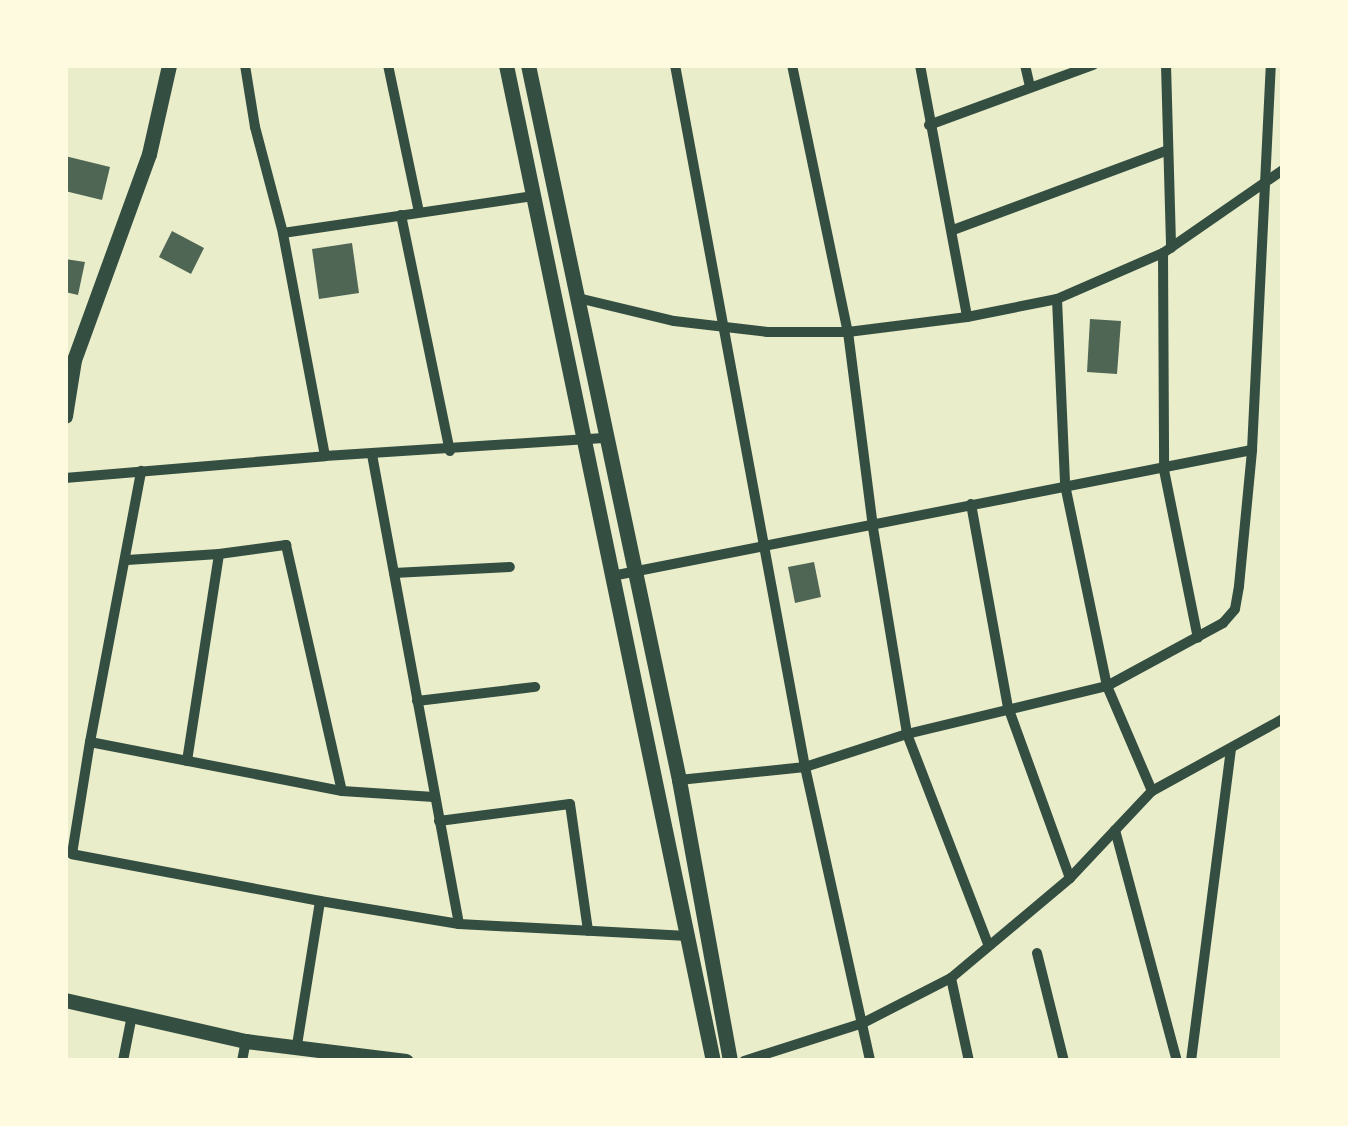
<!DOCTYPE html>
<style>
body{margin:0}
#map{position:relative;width:1348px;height:1126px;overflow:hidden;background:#e9edc9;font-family:"Public Sans",sans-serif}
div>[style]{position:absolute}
.building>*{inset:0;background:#4f6655}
.minor>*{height:10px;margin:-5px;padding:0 5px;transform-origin:5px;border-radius:5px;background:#344e41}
.tertiary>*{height:15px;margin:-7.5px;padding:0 7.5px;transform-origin:7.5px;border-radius:7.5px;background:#344e41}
span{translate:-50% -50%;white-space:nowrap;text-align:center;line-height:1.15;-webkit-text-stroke:10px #fefae0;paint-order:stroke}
.frame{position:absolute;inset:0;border:68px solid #fefae0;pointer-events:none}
</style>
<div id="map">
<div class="building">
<i style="clip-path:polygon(65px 156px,110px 167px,102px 200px,65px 191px)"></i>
<i style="clip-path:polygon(172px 231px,204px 248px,191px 274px,159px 257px)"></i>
<i style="clip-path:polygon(352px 243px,359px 293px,319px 299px,312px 249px)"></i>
<i style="clip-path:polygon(65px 259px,85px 262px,78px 295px,65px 292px)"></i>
<i style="clip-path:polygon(1090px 319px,1121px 321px,1117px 374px,1087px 372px)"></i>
<i style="clip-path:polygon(814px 562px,821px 597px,795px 603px,788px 567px)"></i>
</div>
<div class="minor">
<i style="left:388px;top:65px;width:150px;rotate:78.1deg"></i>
<i style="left:675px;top:65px;width:714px;rotate:79.51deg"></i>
<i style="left:805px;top:767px;width:301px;rotate:77.5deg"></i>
<i style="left:792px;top:65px;width:273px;rotate:78.2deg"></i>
<i style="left:848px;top:332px;width:198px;rotate:82.7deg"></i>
<i style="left:873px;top:528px;width:209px;rotate:80.6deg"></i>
<i style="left:907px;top:734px;width:227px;rotate:68.9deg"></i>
<i style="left:920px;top:65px;width:256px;rotate:79.4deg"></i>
<i style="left:1025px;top:65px;width:23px;rotate:77deg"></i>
<i style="left:1166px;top:65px;width:183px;rotate:88.4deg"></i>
<i style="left:929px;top:125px;width:175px;rotate:-20.1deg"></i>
<i style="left:401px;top:215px;width:241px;rotate:78.3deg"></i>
<i style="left:953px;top:230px;width:226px;rotate:-20.4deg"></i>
<i style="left:283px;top:233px;width:253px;rotate:-8.4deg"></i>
<i style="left:1163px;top:253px;width:217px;rotate:89.7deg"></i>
<i style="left:1164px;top:470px;width:171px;rotate:78.6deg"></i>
<i style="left:578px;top:298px;width:99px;rotate:13.5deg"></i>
<i style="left:674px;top:321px;width:94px;rotate:6.7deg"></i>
<i style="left:767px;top:332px;width:81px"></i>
<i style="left:848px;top:332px;width:120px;rotate:-7.2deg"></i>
<i style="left:967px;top:317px;width:92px;rotate:-11.3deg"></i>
<i style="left:1057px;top:299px;width:116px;rotate:-23.5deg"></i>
<i style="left:1163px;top:253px;width:146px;rotate:-34.7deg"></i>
<i style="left:1057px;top:299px;width:186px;rotate:87.5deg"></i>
<i style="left:1065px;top:485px;width:205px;rotate:78.2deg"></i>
<i style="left:1107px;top:686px;width:114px;rotate:66.8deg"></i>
<i style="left:325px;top:456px;width:283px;rotate:-3.7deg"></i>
<i style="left:65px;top:478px;width:261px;rotate:-4.8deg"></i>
<i style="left:325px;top:456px;width:227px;rotate:-100.7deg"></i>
<i style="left:283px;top:233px;width:110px;rotate:-104.8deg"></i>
<i style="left:255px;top:127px;width:63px;rotate:-99.2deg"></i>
<i style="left:971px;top:504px;width:206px;rotate:79.7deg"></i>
<i style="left:1008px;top:707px;width:182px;rotate:70.1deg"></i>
<i style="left:127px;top:560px;width:92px;rotate:-3.7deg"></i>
<i style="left:394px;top:573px;width:116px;rotate:-3deg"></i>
<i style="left:612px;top:576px;width:652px;rotate:-11.14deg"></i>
<i style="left:417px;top:701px;width:119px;rotate:-6.8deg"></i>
<i style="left:90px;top:742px;width:276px;rotate:-79.3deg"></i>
<i style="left:187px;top:761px;width:209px;rotate:-81.2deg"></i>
<i style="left:219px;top:554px;width:68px;rotate:-7.7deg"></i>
<i style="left:286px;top:545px;width:252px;rotate:77.2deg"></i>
<i style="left:679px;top:780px;width:127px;rotate:-5.9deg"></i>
<i style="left:805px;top:767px;width:107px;rotate:-17.9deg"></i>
<i style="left:907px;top:734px;width:206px;rotate:-13.5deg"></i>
<i style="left:1107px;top:686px;width:132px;rotate:-28.5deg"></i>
<i style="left:1223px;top:623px;width:18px;rotate:-49deg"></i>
<i style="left:1235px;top:609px;width:23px;rotate:-80deg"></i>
<i style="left:1239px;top:586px;width:137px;rotate:-84.5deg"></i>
<i style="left:1252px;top:450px;width:385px;rotate:-87.2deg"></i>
<i style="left:439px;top:821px;width:132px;rotate:-7.4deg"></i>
<i style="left:570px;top:804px;width:128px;rotate:81.9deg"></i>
<i style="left:1115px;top:830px;width:239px;rotate:75deg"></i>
<i style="left:320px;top:901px;width:141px;rotate:9.4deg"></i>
<i style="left:459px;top:924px;width:477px;rotate:-100.5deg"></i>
<i style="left:459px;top:924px;width:229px;rotate:3deg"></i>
<i style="left:1037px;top:953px;width:111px;rotate:76deg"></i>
<i style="left:951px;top:978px;width:85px;rotate:77.8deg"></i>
<i style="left:297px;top:1045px;width:146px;rotate:-80.9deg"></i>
<i style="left:320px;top:901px;width:252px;rotate:-169.3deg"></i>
<i style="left:72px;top:854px;width:113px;rotate:-80.9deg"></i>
<i style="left:90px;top:742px;width:257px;rotate:11deg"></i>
<i style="left:342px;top:791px;width:92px;rotate:3.7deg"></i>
<i style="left:123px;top:1061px;width:47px;rotate:-78.9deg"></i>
<i style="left:242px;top:1061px;width:20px;rotate:-79deg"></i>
<i style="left:744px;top:1061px;width:125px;rotate:-17.7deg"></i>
<i style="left:863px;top:1023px;width:99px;rotate:-27.1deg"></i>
<i style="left:951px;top:978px;width:155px;rotate:-40deg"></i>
<i style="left:1070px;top:878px;width:120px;rotate:-46.7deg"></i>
<i style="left:1152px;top:791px;width:149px;rotate:-28.8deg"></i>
<i style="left:1191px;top:1061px;width:314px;rotate:-82.7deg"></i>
</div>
<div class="tertiary">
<i style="left:506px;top:65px;width:1017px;rotate:78.26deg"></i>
<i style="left:528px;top:65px;width:731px;rotate:78.07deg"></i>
<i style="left:679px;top:780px;width:286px;rotate:79.7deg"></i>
<i style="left:65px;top:416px;width:57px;rotate:-80.9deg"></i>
<i style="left:74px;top:360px;width:219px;rotate:-70deg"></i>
<i style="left:149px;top:154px;width:91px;rotate:-77.3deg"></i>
<i style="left:65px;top:1000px;width:186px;rotate:12.8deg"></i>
<i style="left:246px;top:1041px;width:161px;rotate:7.1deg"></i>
</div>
<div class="frame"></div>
</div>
